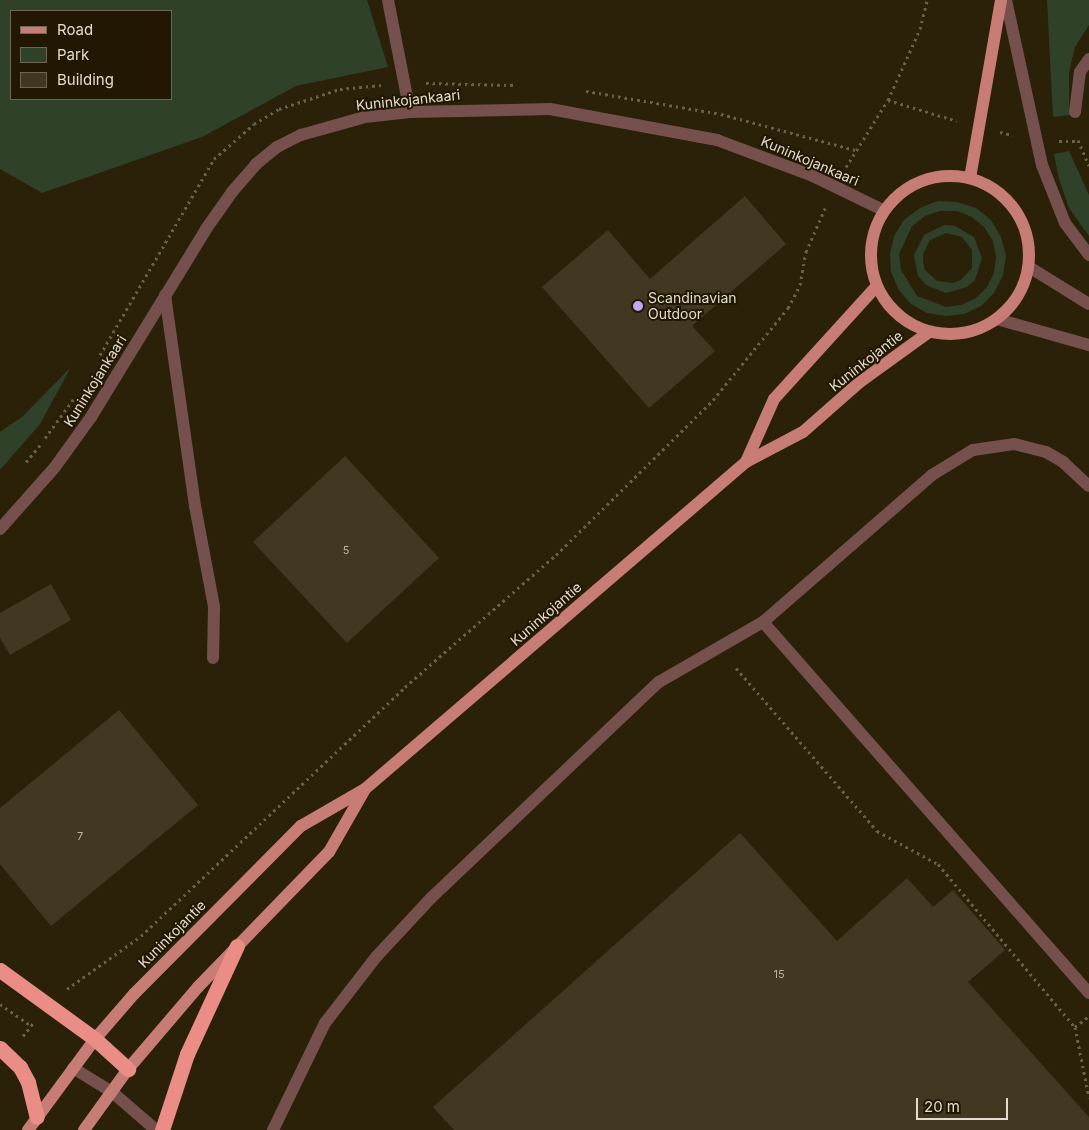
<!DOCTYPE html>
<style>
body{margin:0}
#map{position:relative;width:1089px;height:1130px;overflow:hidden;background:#2b2109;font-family:Inter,sans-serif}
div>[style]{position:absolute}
.green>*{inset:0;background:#304129}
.building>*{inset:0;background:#423720}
.path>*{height:3px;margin-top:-1.5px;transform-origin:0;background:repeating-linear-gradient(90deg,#69604b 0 2.5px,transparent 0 6.5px)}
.minor>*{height:12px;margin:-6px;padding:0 6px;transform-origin:6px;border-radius:6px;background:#75504d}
.major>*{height:12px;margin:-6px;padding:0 6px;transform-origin:6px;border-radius:6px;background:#c87c76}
.major>.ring{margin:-6px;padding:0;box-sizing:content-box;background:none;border:12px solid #c87c76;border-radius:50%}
.highway>*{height:15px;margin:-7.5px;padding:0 7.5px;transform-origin:7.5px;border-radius:7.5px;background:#e98d86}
.dots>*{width:14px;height:14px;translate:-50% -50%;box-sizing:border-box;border:2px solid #211702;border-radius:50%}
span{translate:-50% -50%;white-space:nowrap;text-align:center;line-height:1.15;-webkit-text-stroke:4px #211702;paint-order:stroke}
.number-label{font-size:11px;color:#bbb3a3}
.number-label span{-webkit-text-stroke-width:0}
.street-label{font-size:14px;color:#e3dccf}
.poi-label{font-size:14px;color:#e3dccf}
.left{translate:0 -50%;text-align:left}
.legend{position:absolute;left:10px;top:10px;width:162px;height:90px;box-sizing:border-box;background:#211702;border:1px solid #6f6654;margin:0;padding:6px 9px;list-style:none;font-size:15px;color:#e3dccf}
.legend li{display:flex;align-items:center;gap:10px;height:25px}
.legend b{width:25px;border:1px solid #6f6654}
.scale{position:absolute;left:916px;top:1098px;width:92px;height:22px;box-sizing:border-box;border:2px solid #e3dccf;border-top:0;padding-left:6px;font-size:15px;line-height:18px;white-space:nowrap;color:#e3dccf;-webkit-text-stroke:4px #211702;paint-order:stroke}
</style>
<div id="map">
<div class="green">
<i style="clip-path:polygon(evenodd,0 0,367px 0,388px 67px,296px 86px,202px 137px,42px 193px,0 169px,0 0,11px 11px,171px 11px,171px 99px,11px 99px,11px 11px)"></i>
<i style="clip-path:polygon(1047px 0,1089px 0,1089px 25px,1075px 47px,1069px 73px,1069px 115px,1053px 117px)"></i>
<i style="clip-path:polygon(1069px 151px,1089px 195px,1089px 236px,1069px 208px,1059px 179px,1054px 154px)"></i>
<i style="clip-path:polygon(evenodd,938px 201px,957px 202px,976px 208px,991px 220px,1001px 237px,1006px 256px,1003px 275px,994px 293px,981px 306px,964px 314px,946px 316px,927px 313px,911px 304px,899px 290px,891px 272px,890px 254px,894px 236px,904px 220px,920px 208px,938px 201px,940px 211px,957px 211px,972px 217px,984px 227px,993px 241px,996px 257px,994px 273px,987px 287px,976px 298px,961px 305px,946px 307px,917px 296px,901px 270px,899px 254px,912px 226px,925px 216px,940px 211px)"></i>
<i style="clip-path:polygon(evenodd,944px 225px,955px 226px,974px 237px,982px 258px,975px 280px,967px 287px,946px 293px,926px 285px,918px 276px,914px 255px,924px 235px,944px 225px,946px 233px,962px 237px,972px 250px,972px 268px,961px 280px,953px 283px,937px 281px,925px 270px,923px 262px,923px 254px,930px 240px,946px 233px)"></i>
<i style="clip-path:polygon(71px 367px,40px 424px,0 470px,0 432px,23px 416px)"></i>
</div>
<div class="building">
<i style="clip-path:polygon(745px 196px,786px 244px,692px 326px,715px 351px,649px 408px,542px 287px,608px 230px,650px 279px)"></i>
<i style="clip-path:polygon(345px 456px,439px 558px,347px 643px,253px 542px)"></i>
<i style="clip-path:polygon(51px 584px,71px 620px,10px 655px,0 638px,0 613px)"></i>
<i style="clip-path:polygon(119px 710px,198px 805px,51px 926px,0 864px,0 808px)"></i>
<i style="clip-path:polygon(740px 833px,837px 941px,907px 878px,933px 907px,953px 890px,1005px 950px,968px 982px,1089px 1117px,1089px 1130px,454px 1130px,433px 1107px)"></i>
</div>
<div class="path">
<i style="left:426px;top:83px;width:89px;rotate:1.3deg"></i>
<i style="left:586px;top:91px;width:137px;rotate:9.7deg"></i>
<i style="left:721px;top:114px;width:139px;rotate:15deg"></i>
<i style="left:888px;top:100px;width:72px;rotate:16.9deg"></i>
<i style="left:1000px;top:132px;width:13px;rotate:13deg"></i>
<i style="left:1078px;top:140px;width:28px;rotate:67deg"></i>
<i style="left:1059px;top:141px;width:19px"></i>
<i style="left:846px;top:167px;width:79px;rotate:-57.9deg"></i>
<i style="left:888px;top:100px;width:78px;rotate:-65.7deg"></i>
<i style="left:920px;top:29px;width:30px;rotate:-76deg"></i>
<i style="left:100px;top:355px;width:227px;rotate:-59.8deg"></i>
<i style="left:214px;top:159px;width:53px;rotate:-41.2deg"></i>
<i style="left:254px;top:124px;width:29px;rotate:-31deg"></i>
<i style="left:279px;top:109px;width:64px;rotate:-18.2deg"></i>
<i style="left:340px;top:89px;width:42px;rotate:-5.4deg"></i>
<i style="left:45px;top:438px;width:51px;rotate:-53.8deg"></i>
<i style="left:26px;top:462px;width:23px;rotate:-50deg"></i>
<i style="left:736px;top:668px;width:216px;rotate:49.1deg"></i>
<i style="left:877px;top:831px;width:69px;rotate:28.4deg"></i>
<i style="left:938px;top:864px;width:213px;rotate:50deg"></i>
<i style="left:1075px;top:1027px;width:72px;rotate:78.8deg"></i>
<i style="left:67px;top:989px;width:91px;rotate:-35.6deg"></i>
<i style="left:141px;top:936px;width:363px;rotate:-43.3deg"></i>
<i style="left:405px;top:687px;width:201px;rotate:-41.2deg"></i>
<i style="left:556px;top:555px;width:221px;rotate:-44.6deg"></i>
<i style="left:713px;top:400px;width:119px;rotate:-50.8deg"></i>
<i style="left:788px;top:308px;width:26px;rotate:-62deg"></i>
<i style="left:800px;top:285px;width:34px;rotate:-80deg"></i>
<i style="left:806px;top:252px;width:50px;rotate:-66.5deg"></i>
<i style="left:0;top:1004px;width:38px;rotate:35deg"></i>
<i style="left:1075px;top:1027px;width:18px;rotate:-38deg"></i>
<i style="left:23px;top:1036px;width:18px;rotate:-52deg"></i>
</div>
<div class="minor">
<i style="left:388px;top:0;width:114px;rotate:78.9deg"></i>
<i style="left:1006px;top:0;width:169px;rotate:77.7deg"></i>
<i style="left:1042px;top:165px;width:62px;rotate:68.4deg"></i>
<i style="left:1065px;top:223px;width:40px;rotate:53deg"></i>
<i style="left:1075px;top:112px;width:40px;rotate:-82.9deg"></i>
<i style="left:1080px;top:72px;width:16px;rotate:-55deg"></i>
<i style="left:1029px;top:267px;width:70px;rotate:31.7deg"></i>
<i style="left:165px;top:295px;width:213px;rotate:81.9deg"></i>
<i style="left:195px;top:506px;width:103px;rotate:79.3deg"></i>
<i style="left:214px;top:607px;width:51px;rotate:91.1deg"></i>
<i style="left:997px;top:319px;width:96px;rotate:15.8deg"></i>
<i style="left:0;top:529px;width:83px;rotate:-48.4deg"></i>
<i style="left:55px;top:467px;width:62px;rotate:-54.2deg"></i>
<i style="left:91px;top:417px;width:220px;rotate:-58.5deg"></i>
<i style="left:206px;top:229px;width:45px;rotate:-54.9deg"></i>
<i style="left:232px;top:192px;width:37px;rotate:-49deg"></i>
<i style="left:256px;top:164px;width:27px;rotate:-39deg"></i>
<i style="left:277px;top:147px;width:27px;rotate:-27deg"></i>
<i style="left:301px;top:135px;width:66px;rotate:-15.7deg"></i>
<i style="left:365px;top:117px;width:45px;rotate:-6.3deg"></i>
<i style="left:410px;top:112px;width:140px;rotate:-1.2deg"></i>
<i style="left:550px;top:109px;width:170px;rotate:10.5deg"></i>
<i style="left:717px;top:140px;width:103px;rotate:20.6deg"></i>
<i style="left:813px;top:176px;width:78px;rotate:25.9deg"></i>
<i style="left:763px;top:622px;width:494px;rotate:48.7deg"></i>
<i style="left:73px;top:1068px;width:46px;rotate:31.6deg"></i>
<i style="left:112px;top:1092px;width:58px;rotate:40.8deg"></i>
<i style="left:273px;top:1130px;width:119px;rotate:-64.1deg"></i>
<i style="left:325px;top:1023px;width:83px;rotate:-52.3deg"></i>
<i style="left:376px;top:957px;width:81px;rotate:-47deg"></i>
<i style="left:431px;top:898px;width:314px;rotate:-43.5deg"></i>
<i style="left:659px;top:682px;width:120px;rotate:-30deg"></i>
<i style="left:763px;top:622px;width:224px;rotate:-41deg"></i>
<i style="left:932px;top:475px;width:48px;rotate:-31.4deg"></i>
<i style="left:973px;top:450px;width:41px;rotate:-8.3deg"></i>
<i style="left:1014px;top:444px;width:33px;rotate:14deg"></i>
<i style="left:1046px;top:452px;width:20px;rotate:30deg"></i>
<i style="left:1063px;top:462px;width:35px;rotate:43deg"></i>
</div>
<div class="major">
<i class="ring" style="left:871px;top:176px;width:146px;height:146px"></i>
<i style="left:970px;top:178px;width:181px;rotate:-80.1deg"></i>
<i style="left:746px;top:462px;width:69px;rotate:-66deg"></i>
<i style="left:774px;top:399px;width:151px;rotate:-47.7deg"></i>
<i style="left:28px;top:1130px;width:113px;rotate:-53.6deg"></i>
<i style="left:95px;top:1039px;width:60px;rotate:-49.1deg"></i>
<i style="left:134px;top:994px;width:237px;rotate:-45.2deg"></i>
<i style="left:301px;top:826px;width:74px;rotate:-30deg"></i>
<i style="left:365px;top:789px;width:502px;rotate:-40.64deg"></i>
<i style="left:746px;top:462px;width:64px;rotate:-27.8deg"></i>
<i style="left:803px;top:432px;width:76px;rotate:-41.3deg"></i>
<i style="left:860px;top:382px;width:85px;rotate:-35.9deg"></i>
<i style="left:84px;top:1130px;width:75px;rotate:-54.2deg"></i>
<i style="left:128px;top:1069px;width:108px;rotate:-49.5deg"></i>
<i style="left:198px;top:987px;width:188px;rotate:-45.9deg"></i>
<i style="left:329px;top:852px;width:70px;rotate:-60.2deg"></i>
</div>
<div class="highway">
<i style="left:0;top:970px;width:117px;rotate:36deg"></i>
<i style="left:95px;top:1039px;width:45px;rotate:42.3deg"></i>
<i style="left:0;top:1048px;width:28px;rotate:44deg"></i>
<i style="left:20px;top:1067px;width:17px;rotate:62deg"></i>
<i style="left:28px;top:1082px;width:36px;rotate:76deg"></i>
<i style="left:162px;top:1130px;width:80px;rotate:-71.8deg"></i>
<i style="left:187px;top:1054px;width:119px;rotate:-65.2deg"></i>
</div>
<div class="dots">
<i style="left:638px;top:306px;background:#bfa9f4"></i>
</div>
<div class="number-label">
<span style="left:346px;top:550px">5</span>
<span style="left:80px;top:836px">7</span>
<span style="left:779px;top:974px">15</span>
</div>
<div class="street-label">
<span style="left:408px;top:100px;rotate:-6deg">Kuninkojankaari</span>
<span style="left:810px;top:161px;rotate:23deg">Kuninkojankaari</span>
<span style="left:866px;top:361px;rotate:-38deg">Kuninkojantie</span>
<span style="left:95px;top:381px;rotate:-58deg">Kuninkojankaari</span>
<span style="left:546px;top:614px;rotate:-41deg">Kuninkojantie</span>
<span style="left:172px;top:934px;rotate:-45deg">Kuninkojantie</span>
</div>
<div class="poi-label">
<span class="left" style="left:648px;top:306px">Scandinavian<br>Outdoor</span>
</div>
<ul class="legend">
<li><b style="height:6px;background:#c87c76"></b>Road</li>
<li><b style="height:14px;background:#304129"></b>Park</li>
<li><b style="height:14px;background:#423720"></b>Building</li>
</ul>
<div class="scale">20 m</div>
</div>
